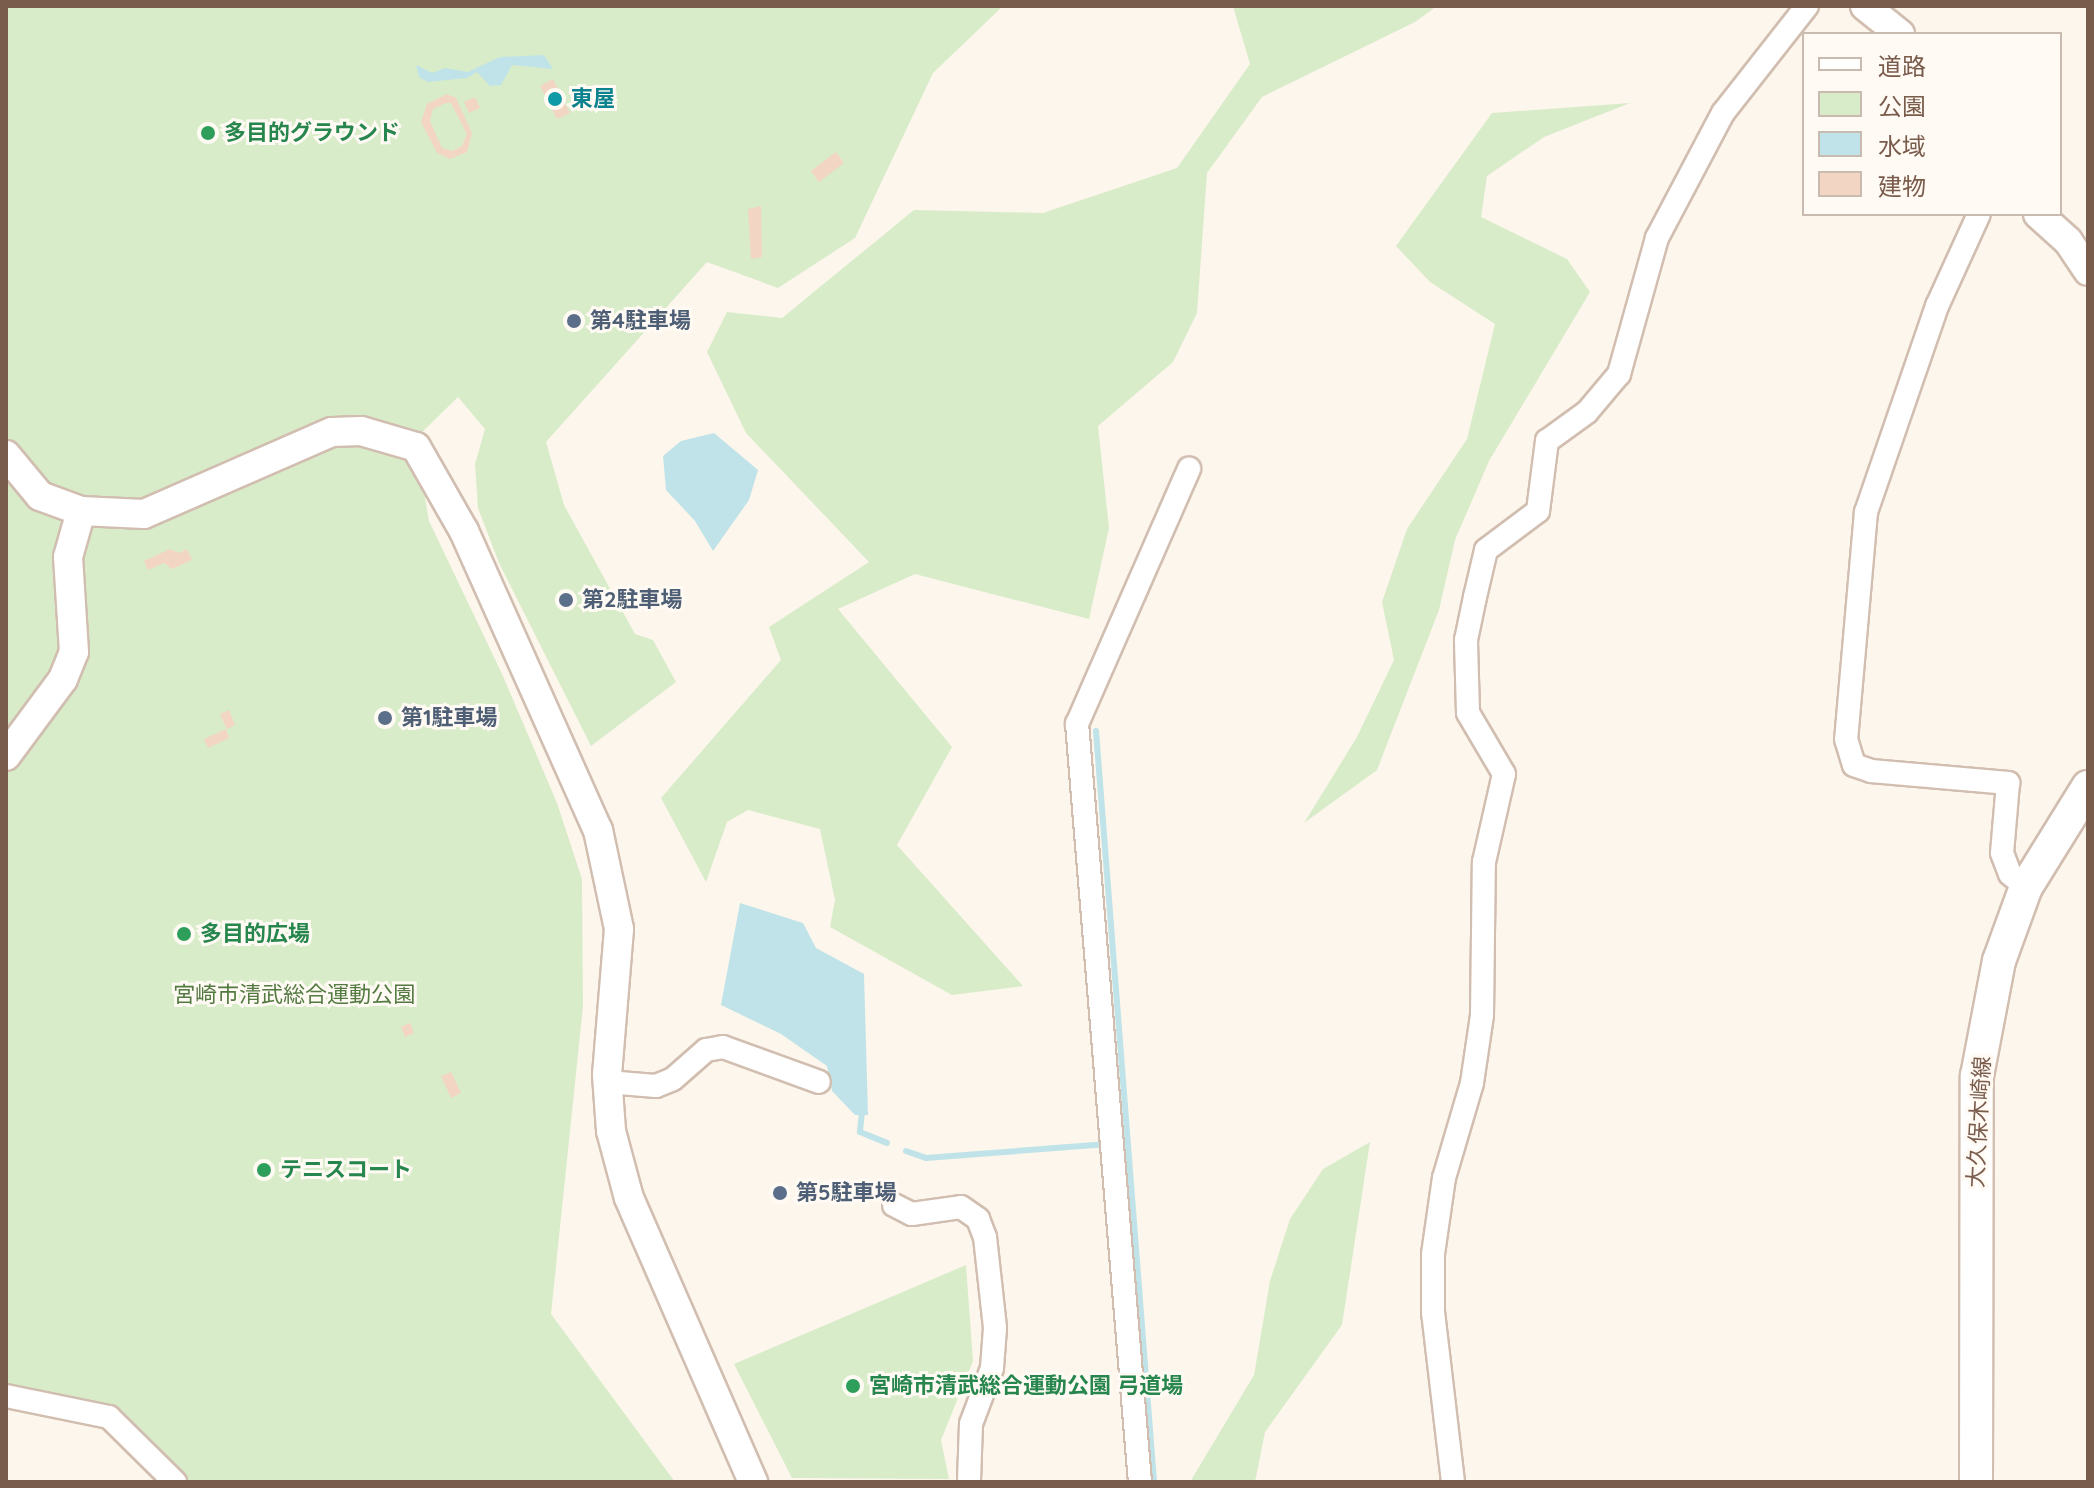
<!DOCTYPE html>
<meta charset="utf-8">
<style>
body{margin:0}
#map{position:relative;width:2094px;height:1488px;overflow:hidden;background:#fdf6ec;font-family:Quicksand,"Noto Sans JP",sans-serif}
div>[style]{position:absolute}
.green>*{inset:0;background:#d8ecc9}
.water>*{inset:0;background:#bfe3e8}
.stream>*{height:6px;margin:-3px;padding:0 3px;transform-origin:3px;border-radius:3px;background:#bfe3e8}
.building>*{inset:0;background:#f3d5c3}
.roads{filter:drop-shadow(2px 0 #d1beb0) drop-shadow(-2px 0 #d1beb0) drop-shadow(0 2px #d1beb0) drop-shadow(0 -2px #d1beb0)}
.minor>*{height:22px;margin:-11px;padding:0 11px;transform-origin:11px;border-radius:11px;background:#fff}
.tertiary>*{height:28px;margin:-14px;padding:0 14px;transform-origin:14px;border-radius:14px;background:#fff}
.secondary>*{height:32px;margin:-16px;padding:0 16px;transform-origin:16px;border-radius:16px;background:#fff}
.dots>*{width:22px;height:22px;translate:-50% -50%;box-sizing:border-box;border:4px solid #fffaf3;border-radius:50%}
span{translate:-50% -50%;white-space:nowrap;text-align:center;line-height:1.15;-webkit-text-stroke:6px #fffaf3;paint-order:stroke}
.culture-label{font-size:22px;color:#0d838f;font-weight:700}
.left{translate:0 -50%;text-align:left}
.leisure-label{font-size:22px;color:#27864d;font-weight:700}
.service-label{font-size:22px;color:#4e5e75;font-weight:700}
.park-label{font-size:22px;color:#537a41}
.street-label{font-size:22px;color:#7a5c4d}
.frame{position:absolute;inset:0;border:8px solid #7a5c4d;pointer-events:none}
.legend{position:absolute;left:1802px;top:32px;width:260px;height:184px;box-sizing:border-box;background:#fffaf3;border:2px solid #cabbb1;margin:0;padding:10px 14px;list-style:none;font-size:24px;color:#7a5c4d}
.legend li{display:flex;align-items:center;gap:16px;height:40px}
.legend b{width:40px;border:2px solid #cabbb1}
</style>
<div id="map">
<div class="green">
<i style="clip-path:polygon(6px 6px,1003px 6px,933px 73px,855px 238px,778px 288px,707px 262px,546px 442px,564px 505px,635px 634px,653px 640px,676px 682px,591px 746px,499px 563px,478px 508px,475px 464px,485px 429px,458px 397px,415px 439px,429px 521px,503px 676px,557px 803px,582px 879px,583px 1006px,551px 1314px,675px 1482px,172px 1482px,109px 1417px,6px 1393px)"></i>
<i style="clip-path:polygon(1233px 6px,1437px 6px,1415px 22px,1262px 97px,1207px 173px,1197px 313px,1173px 362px,1098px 426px,1109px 528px,1089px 619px,915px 574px,838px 609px,952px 747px,897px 845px,1023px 986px,952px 995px,830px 927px,835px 900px,820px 829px,748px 810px,727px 822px,706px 882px,661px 798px,781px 660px,769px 627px,869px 562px,746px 433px,707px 352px,727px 312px,782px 318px,914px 210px,1043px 213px,1177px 168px,1250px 64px)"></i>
<i style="clip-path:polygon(1630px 103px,1544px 137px,1487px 176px,1481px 217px,1567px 259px,1590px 292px,1489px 461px,1455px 540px,1439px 610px,1377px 770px,1304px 823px,1357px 737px,1394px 660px,1382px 602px,1407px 529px,1467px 439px,1495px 324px,1430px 282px,1396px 246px,1492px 113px)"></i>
<i style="clip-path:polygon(1370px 1142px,1342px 1325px,1265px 1432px,1255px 1482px,1190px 1482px,1254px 1375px,1270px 1281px,1290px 1219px,1323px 1169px)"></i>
<i style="clip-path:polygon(966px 1265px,973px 1361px,941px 1440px,949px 1479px,792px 1478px,734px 1364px)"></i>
</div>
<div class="water">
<i style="clip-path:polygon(544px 55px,553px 69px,512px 65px,501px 85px,490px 86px,477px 72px,467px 78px,428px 82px,419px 77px,416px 65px,432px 73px,445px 68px,468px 72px,500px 57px)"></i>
<i style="clip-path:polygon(714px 433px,758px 470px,749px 500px,713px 551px,695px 521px,666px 490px,663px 456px,681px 441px)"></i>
<i style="clip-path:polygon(740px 903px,803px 923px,816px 948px,864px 974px,868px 1115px,855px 1115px,832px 1091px,827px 1066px,781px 1034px,721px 1005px)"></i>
</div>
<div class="stream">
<i style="left:1096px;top:731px;width:753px;rotate:85.58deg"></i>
<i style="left:862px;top:1112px;width:20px;rotate:96deg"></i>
<i style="left:860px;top:1132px;width:29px;rotate:22deg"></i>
<i style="left:906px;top:1151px;width:21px;rotate:19deg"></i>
<i style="left:926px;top:1158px;width:182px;rotate:-4.4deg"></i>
</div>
<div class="building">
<i style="clip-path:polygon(553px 79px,570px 113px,557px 119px,540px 86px)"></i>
<i style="clip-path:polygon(evenodd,447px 94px,456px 98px,472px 133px,467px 152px,450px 159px,437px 153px,421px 122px,427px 104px,447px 94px,446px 103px,451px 103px,467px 134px,462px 146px,452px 151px,442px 148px,430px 121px,433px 109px,446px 103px)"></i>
<i style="clip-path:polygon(475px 97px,480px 108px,469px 113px,464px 102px)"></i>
<i style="clip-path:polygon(836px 152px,844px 163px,819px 182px,811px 171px)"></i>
<i style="clip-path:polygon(761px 206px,762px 257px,751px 259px,748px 209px)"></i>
<i style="clip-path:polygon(170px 549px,179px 553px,187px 549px,192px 560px,172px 569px,164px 563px,148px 570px,144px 561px)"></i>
<i style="clip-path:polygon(229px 710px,235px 725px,227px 729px,220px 714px)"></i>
<i style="clip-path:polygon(226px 729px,229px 738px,208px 748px,204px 739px)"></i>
<i style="clip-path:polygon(410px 1023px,414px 1033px,405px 1037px,401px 1027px)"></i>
<i style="clip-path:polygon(451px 1072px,461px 1093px,451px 1098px,441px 1076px)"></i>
</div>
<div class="roads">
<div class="minor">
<i style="left:1979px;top:214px;width:101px;rotate:114.5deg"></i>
<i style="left:1937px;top:306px;width:218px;rotate:109deg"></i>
<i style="left:1866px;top:512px;width:228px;rotate:95deg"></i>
<i style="left:1846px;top:739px;width:27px;rotate:73deg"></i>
<i style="left:1854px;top:765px;width:18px;rotate:19deg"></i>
<i style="left:1871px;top:771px;width:138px;rotate:5deg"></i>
<i style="left:2008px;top:783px;width:70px;rotate:94.9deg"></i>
<i style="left:2002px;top:853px;width:22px;rotate:69deg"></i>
<i style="left:2010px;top:874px;width:21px;rotate:39deg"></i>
<i style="left:607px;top:1082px;width:49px;rotate:4.7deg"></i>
<i style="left:656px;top:1086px;width:18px;rotate:-22deg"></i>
<i style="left:673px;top:1079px;width:44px;rotate:-41.3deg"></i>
<i style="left:706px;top:1050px;width:17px;rotate:-10deg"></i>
<i style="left:723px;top:1047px;width:102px;rotate:20deg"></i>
<i style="left:894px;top:1205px;width:20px;rotate:27deg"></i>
<i style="left:912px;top:1214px;width:49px;rotate:-8.1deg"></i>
<i style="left:961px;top:1207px;width:21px;rotate:35deg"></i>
<i style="left:978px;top:1219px;width:19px;rotate:69deg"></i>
<i style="left:985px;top:1237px;width:92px;rotate:83.7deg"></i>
<i style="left:995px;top:1328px;width:40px;rotate:94.3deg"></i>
<i style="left:992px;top:1368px;width:60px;rotate:110.6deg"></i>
<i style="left:971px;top:1424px;width:58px;rotate:92deg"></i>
<i style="left:6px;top:1396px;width:105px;rotate:11.5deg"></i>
<i style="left:109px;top:1417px;width:93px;rotate:44.6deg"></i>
<i style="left:1140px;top:1482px;width:761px;rotate:-94.75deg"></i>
<i style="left:1077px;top:724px;width:279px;rotate:-66.3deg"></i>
<i style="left:1453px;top:1482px;width:170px;rotate:-96.7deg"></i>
<i style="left:1433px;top:1313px;width:59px;rotate:-90deg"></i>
<i style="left:1433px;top:1254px;width:77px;rotate:-81.8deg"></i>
<i style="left:1444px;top:1178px;width:99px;rotate:-73.6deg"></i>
<i style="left:1472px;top:1083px;width:69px;rotate:-81.6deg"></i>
<i style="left:1482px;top:1015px;width:153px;rotate:-89.3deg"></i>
<i style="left:1484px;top:862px;width:90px;rotate:-77.2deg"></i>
<i style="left:1504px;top:774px;width:71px;rotate:-120.5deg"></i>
<i style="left:1468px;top:713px;width:73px;rotate:-91.6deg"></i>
<i style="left:1466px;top:640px;width:44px;rotate:-78.2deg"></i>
<i style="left:1475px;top:597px;width:48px;rotate:-76.8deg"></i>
<i style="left:1486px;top:550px;width:65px;rotate:-36.9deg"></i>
<i style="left:1538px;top:511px;width:71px;rotate:-82.7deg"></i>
<i style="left:1547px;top:441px;width:49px;rotate:-35.9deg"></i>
<i style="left:1587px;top:412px;width:50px;rotate:-49.9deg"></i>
<i style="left:1619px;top:374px;width:141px;rotate:-74.4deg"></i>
<i style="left:1657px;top:238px;width:141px;rotate:-62.2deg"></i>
<i style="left:1723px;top:113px;width:136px;rotate:-51.9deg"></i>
</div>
<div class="tertiary">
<i style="left:1865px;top:6px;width:45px;rotate:38.7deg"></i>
<i style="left:2038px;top:214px;width:40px;rotate:42deg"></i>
<i style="left:2068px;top:241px;width:36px;rotate:56deg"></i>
<i style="left:6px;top:455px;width:53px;rotate:50.3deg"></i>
<i style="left:40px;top:496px;width:44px;rotate:20.1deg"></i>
<i style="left:81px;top:511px;width:63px;rotate:2.7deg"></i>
<i style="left:144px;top:514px;width:205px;rotate:-23.6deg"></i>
<i style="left:332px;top:432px;width:29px;rotate:-2deg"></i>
<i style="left:361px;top:431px;width:57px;rotate:16.2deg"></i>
<i style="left:416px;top:447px;width:97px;rotate:60.3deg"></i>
<i style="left:464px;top:531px;width:328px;rotate:65.9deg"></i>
<i style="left:598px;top:830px;width:101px;rotate:78deg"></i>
<i style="left:619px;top:929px;width:146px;rotate:94.7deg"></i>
<i style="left:607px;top:1075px;width:56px;rotate:85.9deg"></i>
<i style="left:611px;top:1131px;width:69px;rotate:75deg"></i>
<i style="left:629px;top:1198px;width:310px;rotate:66.4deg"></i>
<i style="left:6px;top:756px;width:96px;rotate:-53.5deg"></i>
<i style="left:63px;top:679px;width:29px;rotate:-68deg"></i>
<i style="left:74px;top:652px;width:95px;rotate:-93.6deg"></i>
<i style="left:68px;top:557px;width:48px;rotate:-74.2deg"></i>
</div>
<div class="secondary">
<i style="left:1976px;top:1482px;width:406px;rotate:-89.9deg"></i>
<i style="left:1977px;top:1076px;width:117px;rotate:-79.2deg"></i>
<i style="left:1999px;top:961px;width:79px;rotate:-70deg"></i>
<i style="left:2026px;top:887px;width:118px;rotate:-58.2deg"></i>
</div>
</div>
<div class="dots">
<i style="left:555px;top:99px;background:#0f9aa8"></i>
<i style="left:208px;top:133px;background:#2e9e5b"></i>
<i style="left:574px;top:321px;background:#5c6f8a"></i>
<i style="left:566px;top:600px;background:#5c6f8a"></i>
<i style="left:385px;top:718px;background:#5c6f8a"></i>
<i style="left:184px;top:934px;background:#2e9e5b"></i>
<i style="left:264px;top:1170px;background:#2e9e5b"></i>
<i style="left:780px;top:1193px;background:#5c6f8a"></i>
<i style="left:853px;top:1386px;background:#2e9e5b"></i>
</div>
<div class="culture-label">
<span class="left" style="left:571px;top:99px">東屋</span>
</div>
<div class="leisure-label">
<span class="left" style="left:224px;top:133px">多目的グラウンド</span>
<span class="left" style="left:200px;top:934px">多目的広場</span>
<span class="left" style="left:280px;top:1170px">テニスコート</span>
<span class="left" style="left:869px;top:1386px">宮崎市清武総合運動公園 弓道場</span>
</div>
<div class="service-label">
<span class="left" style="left:590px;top:321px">第4駐車場</span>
<span class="left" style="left:582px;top:600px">第2駐車場</span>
<span class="left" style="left:401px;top:718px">第1駐車場</span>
<span class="left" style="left:796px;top:1193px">第5駐車場</span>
</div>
<div class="park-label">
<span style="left:294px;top:995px">宮崎市清武総合運動公園</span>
</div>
<div class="street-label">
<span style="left:1979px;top:1122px;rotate:-87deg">大久保木崎線</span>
</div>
<div class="frame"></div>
<ul class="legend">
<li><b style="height:10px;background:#fff"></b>道路</li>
<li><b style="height:22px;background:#d8ecc9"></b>公園</li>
<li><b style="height:22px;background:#bfe3e8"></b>水域</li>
<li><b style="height:22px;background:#f3d5c3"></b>建物</li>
</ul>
</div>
